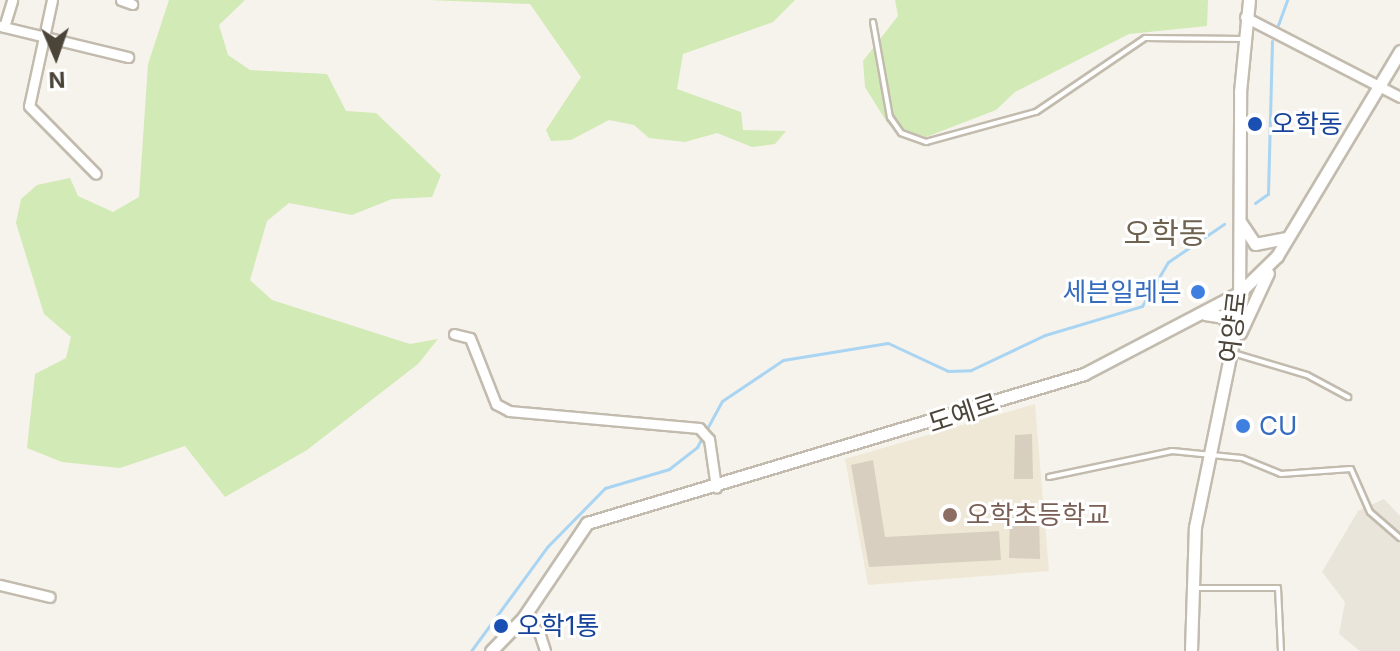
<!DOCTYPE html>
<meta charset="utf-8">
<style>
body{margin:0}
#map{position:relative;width:1400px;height:651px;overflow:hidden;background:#f6f3ec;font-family:Inter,"Noto Sans KR",sans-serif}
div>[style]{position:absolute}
.residential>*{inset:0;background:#eae5da}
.education>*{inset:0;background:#efe8d6}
.green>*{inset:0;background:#d2eab5}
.stream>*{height:3px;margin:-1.5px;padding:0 1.5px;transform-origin:1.5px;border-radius:1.5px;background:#a9d4f2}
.building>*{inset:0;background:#d8cfc1}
.roads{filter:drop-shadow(2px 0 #c2bbae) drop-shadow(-2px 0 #c2bbae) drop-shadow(0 2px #c2bbae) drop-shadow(0 -2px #c2bbae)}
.service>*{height:4px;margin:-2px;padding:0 2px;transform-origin:2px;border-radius:2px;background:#fff}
.minor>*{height:9px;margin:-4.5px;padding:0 4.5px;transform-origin:4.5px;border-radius:4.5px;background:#fff}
.tertiary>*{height:11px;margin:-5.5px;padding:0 5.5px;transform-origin:5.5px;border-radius:5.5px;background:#fff}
.dots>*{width:22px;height:22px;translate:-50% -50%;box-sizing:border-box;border:4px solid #fff;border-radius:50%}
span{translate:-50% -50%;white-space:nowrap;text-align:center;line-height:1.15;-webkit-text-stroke:6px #fff;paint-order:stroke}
.transit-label{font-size:26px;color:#164399}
.left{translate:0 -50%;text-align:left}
.shop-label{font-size:26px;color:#366cbe}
.right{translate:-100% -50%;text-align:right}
.street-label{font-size:26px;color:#4b4439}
.education-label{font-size:26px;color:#785e54}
.quarter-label{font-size:30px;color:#6e6250}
.north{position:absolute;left:16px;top:16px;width:80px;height:80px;-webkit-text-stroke:6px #fff;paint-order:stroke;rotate:178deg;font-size:22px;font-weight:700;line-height:32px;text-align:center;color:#4b4439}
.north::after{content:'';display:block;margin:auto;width:28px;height:36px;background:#4b4439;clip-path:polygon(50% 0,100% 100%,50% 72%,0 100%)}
</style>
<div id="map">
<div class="residential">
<i style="clip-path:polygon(1384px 499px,1400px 516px,1400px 651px,1360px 651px,1339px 634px,1345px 602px,1322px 572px,1358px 511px)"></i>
</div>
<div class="education">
<i style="clip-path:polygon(1035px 404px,1049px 571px,868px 585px,845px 459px)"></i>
</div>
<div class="green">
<i style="clip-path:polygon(169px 0,245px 0,219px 25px,228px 55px,250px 70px,327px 74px,346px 111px,376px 113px,441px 175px,432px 197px,392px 199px,352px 215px,289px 203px,267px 221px,250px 280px,272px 300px,410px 344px,438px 339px,418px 364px,307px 450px,225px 497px,185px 446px,120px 468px,62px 462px,27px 448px,35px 374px,66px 358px,71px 337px,44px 314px,16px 223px,21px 199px,37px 185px,70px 178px,78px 196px,113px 212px,139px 197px,148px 64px)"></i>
<i style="clip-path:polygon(429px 0,795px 0,773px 22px,683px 54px,677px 89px,741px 112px,743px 130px,786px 131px,775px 144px,752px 147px,717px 133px,685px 142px,649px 138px,634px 125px,609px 120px,571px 140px,551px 141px,546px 130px,581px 77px,530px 4px)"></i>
<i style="clip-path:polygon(895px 0,1208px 0,1207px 26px,1129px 34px,1015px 92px,996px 110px,926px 137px,888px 124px,865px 87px,863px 61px,898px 16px)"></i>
</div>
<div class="stream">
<i style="left:1278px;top:25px;width:27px;rotate:-70deg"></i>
<i style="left:1255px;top:203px;width:16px;rotate:-35deg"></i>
<i style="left:1268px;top:194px;width:153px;rotate:-88.5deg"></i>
<i style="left:471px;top:651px;width:129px;rotate:-53.8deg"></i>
<i style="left:547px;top:547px;width:83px;rotate:-45.5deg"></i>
<i style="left:605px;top:488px;width:67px;rotate:-16.5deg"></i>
<i style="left:669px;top:469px;width:36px;rotate:-38deg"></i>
<i style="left:697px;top:447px;width:52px;rotate:-61.5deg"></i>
<i style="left:722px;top:401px;width:73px;rotate:-33.9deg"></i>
<i style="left:783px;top:360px;width:106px;rotate:-9.2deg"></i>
<i style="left:888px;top:343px;width:66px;rotate:25deg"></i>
<i style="left:948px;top:371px;width:23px;rotate:-2deg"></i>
<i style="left:971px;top:370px;width:82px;rotate:-25.3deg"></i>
<i style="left:1045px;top:335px;width:101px;rotate:-16.6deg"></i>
<i style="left:1142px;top:306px;width:51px;rotate:-59.4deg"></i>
<i style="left:1168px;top:262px;width:68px;rotate:-34.2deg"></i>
</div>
<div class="building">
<i style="clip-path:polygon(1032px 434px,1033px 479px,1014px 479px,1015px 435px)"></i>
<i style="clip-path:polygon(873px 460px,885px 537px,999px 531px,1001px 560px,869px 567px,851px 465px)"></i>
<i style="clip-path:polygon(1010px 513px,1039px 513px,1040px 559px,1009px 558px)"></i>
</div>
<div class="roads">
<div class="service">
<i style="left:873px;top:22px;width:97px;rotate:79.9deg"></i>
<i style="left:890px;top:117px;width:19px;rotate:55deg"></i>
<i style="left:901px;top:133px;width:27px;rotate:20deg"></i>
<i style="left:926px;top:142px;width:114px;rotate:-15.3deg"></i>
<i style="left:1036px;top:112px;width:132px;rotate:-34.2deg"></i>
<i style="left:1145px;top:38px;width:98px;rotate:0.6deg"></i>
<i style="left:1233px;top:353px;width:77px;rotate:16.6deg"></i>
<i style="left:1307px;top:375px;width:47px;rotate:28.2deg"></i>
<i style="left:1049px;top:477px;width:126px;rotate:-11.9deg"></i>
<i style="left:1172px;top:451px;width:70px;rotate:5.7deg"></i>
<i style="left:1242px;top:458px;width:42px;rotate:22.3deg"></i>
<i style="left:1281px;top:474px;width:70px;rotate:-4.1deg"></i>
<i style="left:1351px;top:469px;width:47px;rotate:66.2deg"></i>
<i style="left:1370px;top:512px;width:40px;rotate:41deg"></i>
<i style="left:1194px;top:588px;width:84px"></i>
<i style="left:1278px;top:588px;width:63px;rotate:87.3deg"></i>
</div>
<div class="minor">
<i style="left:52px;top:0;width:108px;rotate:102.2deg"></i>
<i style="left:29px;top:106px;width:95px;rotate:45.4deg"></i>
<i style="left:121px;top:0;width:12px;rotate:20deg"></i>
<i style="left:1245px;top:17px;width:174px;rotate:27.3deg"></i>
<i style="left:0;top:26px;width:132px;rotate:13.6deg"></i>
<i style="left:4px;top:27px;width:28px;rotate:-73deg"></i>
<i style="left:454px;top:334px;width:16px;rotate:14deg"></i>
<i style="left:470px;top:338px;width:71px;rotate:68.5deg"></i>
<i style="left:496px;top:404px;width:15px;rotate:28deg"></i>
<i style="left:509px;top:411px;width:191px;rotate:5.1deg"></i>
<i style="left:699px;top:428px;width:15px;rotate:48deg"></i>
<i style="left:709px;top:439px;width:49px;rotate:81.7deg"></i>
<i style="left:0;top:585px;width:51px;rotate:13.5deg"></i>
<i style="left:523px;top:618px;width:21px;rotate:41deg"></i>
<i style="left:539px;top:632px;width:20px;rotate:72deg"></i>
</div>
<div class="tertiary">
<i style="left:1241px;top:223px;width:25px;rotate:56deg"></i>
<i style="left:1255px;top:244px;width:31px;rotate:-11deg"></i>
<i style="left:1205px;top:314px;width:19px;rotate:9deg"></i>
<i style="left:1224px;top:317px;width:22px;rotate:69deg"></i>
<i style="left:1240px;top:333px;width:66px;rotate:-65deg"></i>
<i style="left:491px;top:651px;width:46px;rotate:-45.9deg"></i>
<i style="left:523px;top:618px;width:115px;rotate:-56deg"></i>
<i style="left:587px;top:523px;width:519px;rotate:-16.69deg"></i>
<i style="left:1084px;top:374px;width:175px;rotate:-27.6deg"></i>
<i style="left:1239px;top:293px;width:53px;rotate:-44.2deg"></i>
<i style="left:1277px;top:256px;width:239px;rotate:-59deg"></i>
<i style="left:1191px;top:651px;width:124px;rotate:-88.2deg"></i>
<i style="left:1195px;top:527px;width:218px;rotate:-78.4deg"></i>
<i style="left:1239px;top:313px;width:221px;rotate:-89.7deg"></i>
<i style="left:1240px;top:92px;width:92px;rotate:-84.4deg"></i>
</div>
</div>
<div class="dots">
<i style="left:1255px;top:124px;background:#1a4fb4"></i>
<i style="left:1198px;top:292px;background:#3f7fe0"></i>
<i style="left:1243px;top:426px;background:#3f7fe0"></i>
<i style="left:950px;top:515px;background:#8d6e63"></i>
<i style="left:501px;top:626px;background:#1a4fb4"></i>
</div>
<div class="transit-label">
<span class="left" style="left:1271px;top:124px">오학동</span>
<span class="left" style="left:517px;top:626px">오학1통</span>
</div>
<div class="shop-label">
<span class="right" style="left:1182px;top:292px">세븐일레븐</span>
<span class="left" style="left:1259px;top:426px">CU</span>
</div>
<div class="street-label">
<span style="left:1233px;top:327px;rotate:-83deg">여양로</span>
<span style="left:963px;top:413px;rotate:-18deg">도예로</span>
</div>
<div class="education-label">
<span class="left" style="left:966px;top:515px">오학초등학교</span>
</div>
<div class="quarter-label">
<span style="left:1165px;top:233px">오학동</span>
</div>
<div class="north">N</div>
</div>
